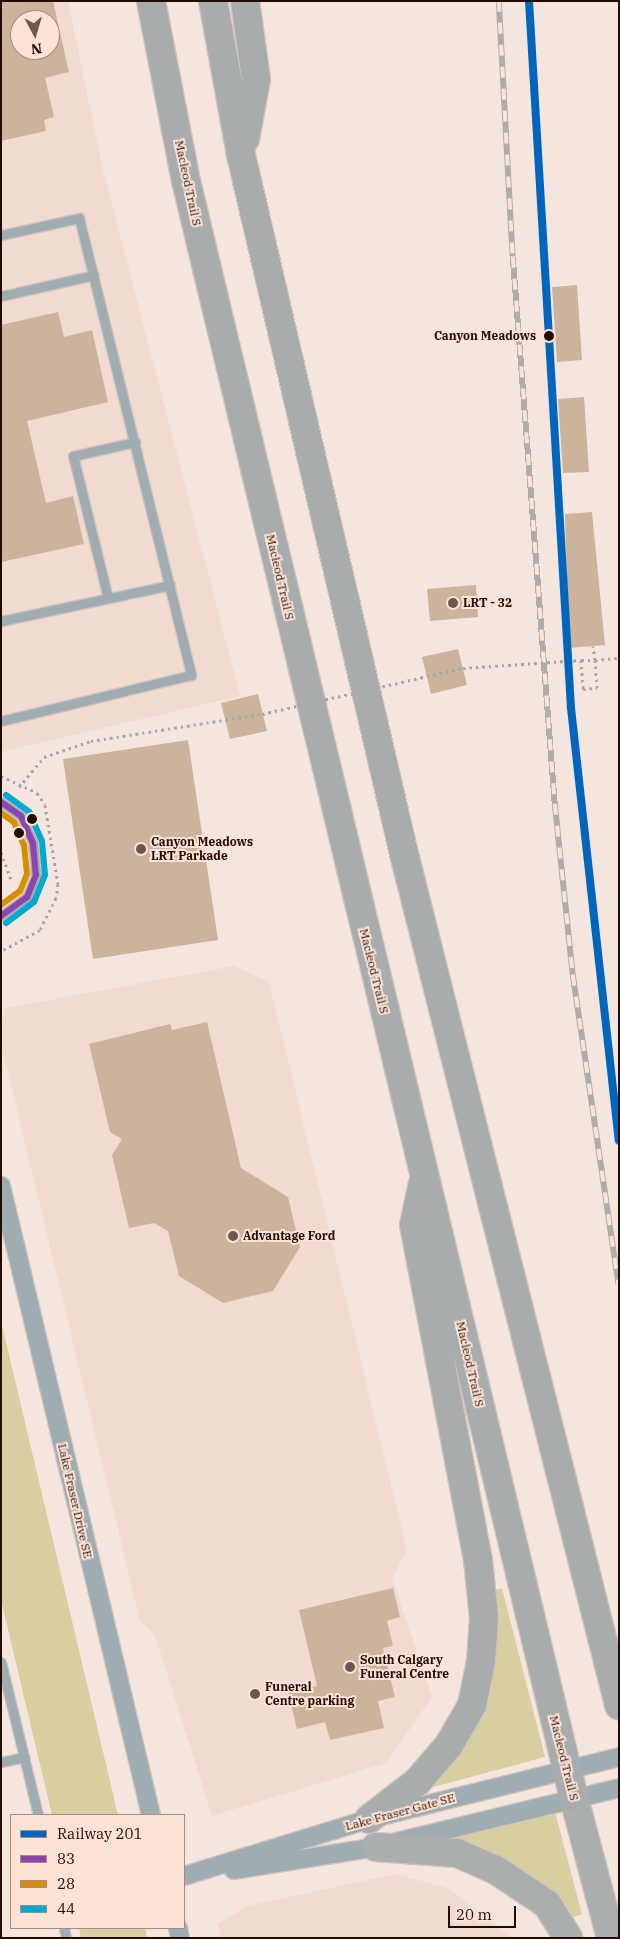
<!DOCTYPE html>
<style>
body{margin:0}
#map{position:relative;width:620px;height:1939px;overflow:hidden;background:#f4e6df;font-family:"IBM Plex Serif",serif}
div>[style]{position:absolute}
.built>*{inset:0;background:#f1dacf}
.green>*{inset:0;background:#d8cfa1}
.building>*{inset:0;background:#cbb49b}
.path>*{height:3px;margin-top:-1.5px;transform-origin:0;background:repeating-linear-gradient(90deg,#a4a8a8 0 2.5px,transparent 0 6.5px)}
.roads{filter:drop-shadow(1px 0 #d1c4bd) drop-shadow(-1px 0 #d1c4bd) drop-shadow(0 1px #d1c4bd) drop-shadow(0 -1px #d1c4bd)}
.service>*{height:9px;margin:-4.5px;padding:0 4.5px;transform-origin:4.5px;border-radius:4.5px;background:#9facb1}
.minor>*{height:18px;margin:-9px;padding:0 9px;transform-origin:9px;border-radius:9px;background:#9facb1}
.trunk>*{height:28px;margin:-14px;padding:0 14px;transform-origin:14px;border-radius:14px;background:#aaaeae}
.motorway>*{height:28px;margin:-14px;padding:0 14px;transform-origin:14px;border-radius:14px;background:#a9acac}
.rail>*{height:5.5px;margin-top:-2.75px;transform-origin:0;background:repeating-linear-gradient(90deg,#fde2d6 0 11px,#aeadac 0 22px);box-sizing:border-box;border-block:1px solid #aeadac}
.path-bridge>*{height:3px;margin-top:-1.5px;transform-origin:0;background:repeating-linear-gradient(90deg,#a4a8a8 0 2.5px,transparent 0 6.5px)}
.bus-1>*{height:6px;margin:-3px;padding:0 3px;transform-origin:3px;border-radius:3px;background:#8e44ad}
.bus-2>*{height:6px;margin:-3px;padding:0 3px;transform-origin:3px;border-radius:3px;background:#d78f00}
.bus-3>*{height:6px;margin:-3px;padding:0 3px;transform-origin:3px;border-radius:3px;background:#00a9ce}
.rail-1>*{height:8px;margin:-4px;padding:0 4px;transform-origin:4px;border-radius:4px;background:#0065bd}
.dots>*{width:14px;height:14px;translate:-50% -50%;box-sizing:border-box;border:2px solid #fde2d6;border-radius:50%}
span{translate:-50% -50%;white-space:nowrap;text-align:center;line-height:1.15;-webkit-text-stroke:4px #fde2d6;paint-order:stroke}
.street-label{font-size:12px;color:#210b03}
.stop-label{font-size:12px;color:#210b03;font-weight:700}
.right{translate:-100% -50%;text-align:right}
.poi-label{font-size:12px;color:#210b03;font-weight:700}
.left{translate:0 -50%;text-align:left}
.frame{position:absolute;inset:0;border:2px solid #210b03;pointer-events:none}
.legend{position:absolute;left:10px;top:1814px;width:175px;height:115px;box-sizing:border-box;background:#fde2d6;border:1px solid #a58c82;margin:0;padding:6px 9px;list-style:none;font-size:15px;color:#210b03}
.legend li{display:flex;align-items:center;gap:10px;height:25px}
.legend b{width:25px;border:1px solid #a58c82}
.north{position:absolute;left:10px;top:10px;width:50px;height:50px;box-sizing:border-box;background:#fde2d6;border:1px solid #a58c82;border-radius:50%;rotate:174deg;font-size:14px;font-weight:700;line-height:20px;text-align:center;color:#210b03}
.north::after{content:'';display:block;margin:auto;width:18px;height:22px;background:#6b5850;clip-path:polygon(50% 0,100% 100%,50% 72%,0 100%)}
.scale{position:absolute;left:448px;top:1906px;width:68px;height:22px;box-sizing:border-box;border:2px solid #210b03;border-top:0;padding-left:6px;font-size:15px;line-height:18px;white-space:nowrap;color:#210b03;-webkit-text-stroke:4px #fde2d6;paint-order:stroke}
</style>
<div id="map">
<div class="built">
<i style="clip-path:polygon(evenodd,1px 1px,68px 1px,102px 166px,240px 696px,1px 752px,1px 1px,20px 20px,50px 20px,50px 50px,20px 50px,20px 20px)"></i>
<i style="clip-path:polygon(234px 966px,269px 982px,407px 1551px,392px 1578px,432px 1697px,386px 1763px,212px 1816px,155px 1635px,140px 1621px,1px 1043px,1px 1027px,6px 1008px)"></i>
<i style="clip-path:polygon(395px 1874px,448px 1888px,513px 1938px,221px 1938px,218px 1924px,247px 1906px)"></i>
</div>
<div class="green">
<i style="clip-path:polygon(1px 1321px,118px 1815px,52px 1815px,1px 1600px)"></i>
<i style="clip-path:polygon(502px 1588px,545px 1757px,430px 1788px,457px 1749px,491px 1591px)"></i>
<i style="clip-path:polygon(555px 1812px,582px 1914px,571px 1918px,540px 1883px,514px 1865px,455px 1841px,456px 1834px)"></i>
<i style="clip-path:polygon(79px 1928px,145px 1928px,147px 1938px,81px 1938px)"></i>
</div>
<div class="building">
<i style="clip-path:polygon(evenodd,1px 1px,53px 1px,69px 72px,45px 78px,54px 117px,44px 120px,46px 131px,1px 141px,1px 1px,20px 20px,50px 20px,50px 50px,20px 50px,20px 20px)"></i>
<i style="clip-path:polygon(577px 285px,582px 360px,557px 362px,552px 287px)"></i>
<i style="clip-path:polygon(58px 312px,64px 337px,92px 330px,108px 402px,27px 421px,46px 503px,73px 496px,84px 544px,1px 562px,1px 325px)"></i>
<i style="clip-path:polygon(584px 397px,589px 472px,563px 473px,558px 399px)"></i>
<i style="clip-path:polygon(592px 512px,605px 645px,569px 648px,565px 514px)"></i>
<i style="clip-path:polygon(476px 585px,478px 617px,430px 621px,427px 589px)"></i>
<i style="clip-path:polygon(458px 649px,467px 685px,431px 694px,422px 657px)"></i>
<i style="clip-path:polygon(258px 694px,267px 731px,230px 739px,221px 703px)"></i>
<i style="clip-path:polygon(188px 740px,218px 940px,93px 959px,63px 759px)"></i>
<i style="clip-path:polygon(207px 1022px,241px 1168px,288px 1197px,300px 1247px,273px 1291px,223px 1303px,179px 1276px,168px 1231px,154px 1223px,129px 1228px,112px 1155px,122px 1139px,110px 1132px,89px 1044px,170px 1024px,172px 1030px)"></i>
<i style="clip-path:polygon(393px 1588px,400px 1617px,387px 1621px,393px 1646px,383px 1648px,395px 1697px,378px 1701px,384px 1728px,330px 1740px,325px 1722px,297px 1729px,288px 1693px,317px 1686px,299px 1610px)"></i>
</div>
<div class="path">
<i style="left:581px;top:660px;width:14px"></i>
<i style="left:595px;top:660px;width:14px;rotate:-98deg"></i>
<i style="left:1px;top:776px;width:40px;rotate:25deg"></i>
<i style="left:37px;top:793px;width:14px;rotate:56deg"></i>
<i style="left:45px;top:805px;width:80px;rotate:80.7deg"></i>
<i style="left:58px;top:884px;width:14px;rotate:98deg"></i>
<i style="left:56px;top:898px;width:36px;rotate:117deg"></i>
<i style="left:40px;top:930px;width:44px;rotate:151.7deg"></i>
<i style="left:19px;top:787px;width:39px;rotate:-50deg"></i>
<i style="left:1px;top:852px;width:29px;rotate:70deg"></i>
</div>
<div class="roads">
<div class="service">
<i style="left:1px;top:235px;width:80px;rotate:-12.3deg"></i>
<i style="left:79px;top:218px;width:471px;rotate:76.2deg"></i>
<i style="left:191px;top:675px;width:195px;rotate:166.4deg"></i>
<i style="left:1px;top:296px;width:95px;rotate:-12.7deg"></i>
<i style="left:108px;top:598px;width:146px;rotate:-103.8deg"></i>
<i style="left:73px;top:456px;width:64px;rotate:-12.7deg"></i>
<i style="left:1px;top:621px;width:173px;rotate:-12deg"></i>
<i style="left:1px;top:802px;width:24px;rotate:35deg"></i>
<i style="left:21px;top:816px;width:30px;rotate:66deg"></i>
<i style="left:33px;top:843px;width:32px;rotate:85deg"></i>
<i style="left:36px;top:875px;width:24px;rotate:112deg"></i>
<i style="left:27px;top:897px;width:32px;rotate:144deg"></i>
<i style="left:1px;top:1662px;width:157px;rotate:76.4deg"></i>
<i style="left:1px;top:1762px;width:24px;rotate:-12deg"></i>
<i style="left:64px;top:1928px;width:10px;rotate:79deg"></i>
</div>
<div class="minor">
<i style="left:1px;top:1186px;width:647px;rotate:76.59deg"></i>
<i style="left:234px;top:1870px;width:144px;rotate:-9.2deg"></i>
<i style="left:376px;top:1847px;width:250px;rotate:-13.6deg"></i>
<i style="left:184px;top:1876px;width:194px;rotate:-17.1deg"></i>
<i style="left:369px;top:1819px;width:258px;rotate:-13.9deg"></i>
<i style="left:178px;top:1928px;width:10px;rotate:79deg"></i>
</div>
<div class="trunk">
<i style="left:574px;top:1798px;width:145px;rotate:75.2deg"></i>
<i style="left:376px;top:1847px;width:81px;rotate:4.2deg"></i>
<i style="left:457px;top:1853px;width:43px;rotate:23.6deg"></i>
<i style="left:496px;top:1870px;width:61px;rotate:33.7deg"></i>
<i style="left:547px;top:1904px;width:40px;rotate:58deg"></i>
</div>
<div class="motorway">
<i style="left:151px;top:1px;width:183px;rotate:79deg"></i>
<i style="left:186px;top:181px;width:1663px;rotate:76.51deg"></i>
<i style="left:213px;top:1px;width:157px;rotate:79.7deg"></i>
<i style="left:241px;top:155px;width:722px;rotate:76.87deg"></i>
<i style="left:405px;top:858px;width:874px;rotate:75.82deg"></i>
<i style="left:245px;top:139px;width:61px;rotate:-79.6deg"></i>
<i style="left:256px;top:79px;width:79px;rotate:-98deg"></i>
<i style="left:369px;top:1819px;width:62px;rotate:-37.8deg"></i>
<i style="left:418px;top:1781px;width:48px;rotate:-49.3deg"></i>
<i style="left:449px;top:1745px;width:46px;rotate:-60.1deg"></i>
<i style="left:472px;top:1705px;width:45px;rotate:-78.4deg"></i>
<i style="left:481px;top:1661px;width:43px;rotate:-86deg"></i>
<i style="left:484px;top:1618px;width:58px;rotate:-95.9deg"></i>
<i style="left:478px;top:1560px;width:341px;rotate:-100.8deg"></i>
<i style="left:414px;top:1225px;width:43px;rotate:-77.9deg"></i>
</div>
</div>
<div class="rail">
<i style="left:499px;top:1px;width:256px;rotate:86.9deg"></i>
<i style="left:513px;top:257px;width:549px;rotate:85.61deg"></i>
<i style="left:555px;top:804px;width:172px;rotate:84deg"></i>
<i style="left:573px;top:975px;width:313px;rotate:81.6deg"></i>
</div>
<div class="path-bridge">
<i style="left:44px;top:757px;width:50px;rotate:-18.8deg"></i>
<i style="left:91px;top:741px;width:173px;rotate:-9deg"></i>
<i style="left:262px;top:714px;width:206px;rotate:-12.9deg"></i>
<i style="left:463px;top:668px;width:118px;rotate:-3.9deg"></i>
<i style="left:581px;top:660px;width:29px;rotate:86deg"></i>
<i style="left:583px;top:689px;width:14px;rotate:-4deg"></i>
<i style="left:597px;top:688px;width:28px;rotate:-94deg"></i>
<i style="left:595px;top:660px;width:24px;rotate:-5deg"></i>
</div>
<div class="bus-1">
<i style="left:1px;top:802px;width:24px;rotate:35deg"></i>
<i style="left:21px;top:816px;width:30px;rotate:66deg"></i>
<i style="left:33px;top:843px;width:32px;rotate:85deg"></i>
<i style="left:36px;top:875px;width:24px;rotate:112deg"></i>
<i style="left:27px;top:897px;width:32px;rotate:144deg"></i>
</div>
<div class="bus-2">
<i style="left:1px;top:813px;width:16px;rotate:35deg"></i>
<i style="left:14px;top:822px;width:25px;rotate:67deg"></i>
<i style="left:24px;top:845px;width:29px;rotate:84deg"></i>
<i style="left:27px;top:874px;width:18px;rotate:112deg"></i>
<i style="left:20px;top:891px;width:24px;rotate:144deg"></i>
</div>
<div class="bus-3">
<i style="left:6px;top:795px;width:29px;rotate:36deg"></i>
<i style="left:29px;top:812px;width:32px;rotate:66deg"></i>
<i style="left:42px;top:841px;width:34px;rotate:85deg"></i>
<i style="left:45px;top:875px;width:29px;rotate:112deg"></i>
<i style="left:34px;top:902px;width:35px;rotate:143deg"></i>
</div>
<div class="rail-1">
<i style="left:529px;top:1px;width:708px;rotate:86.6deg"></i>
<i style="left:571px;top:708px;width:435px;rotate:83.7deg"></i>
</div>
<div class="dots">
<i style="left:549px;top:336px;background:#210b03"></i>
<i style="left:453px;top:603px;background:#6b5850"></i>
<i style="left:32px;top:819px;background:#210b03"></i>
<i style="left:19px;top:833px;background:#210b03"></i>
<i style="left:141px;top:849px;background:#6b5850"></i>
<i style="left:233px;top:1236px;background:#6b5850"></i>
<i style="left:350px;top:1667px;background:#6b5850"></i>
<i style="left:255px;top:1694px;background:#6b5850"></i>
</div>
<div class="street-label">
<span style="left:188px;top:183px;rotate:78deg">Macleod Trail S</span>
<span style="left:280px;top:577px;rotate:77deg">Macleod Trail S</span>
<span style="left:374px;top:971px;rotate:76deg">Macleod Trail S</span>
<span style="left:470px;top:1364px;rotate:77deg">Macleod Trail S</span>
<span style="left:75px;top:1501px;rotate:77deg">Lake Fraser Drive SE</span>
<span style="left:564px;top:1758px;rotate:76deg">Macleod Trail S</span>
<span style="left:400px;top:1812px;rotate:-15deg">Lake Fraser Gate SE</span>
</div>
<div class="stop-label">
<span class="right" style="left:536px;top:336px">Canyon Meadows</span>
</div>
<div class="poi-label">
<span class="left" style="left:463px;top:603px">LRT - 32</span>
<span class="left" style="left:151px;top:849px">Canyon Meadows<br>LRT Parkade</span>
<span class="left" style="left:243px;top:1236px">Advantage Ford</span>
<span class="left" style="left:360px;top:1667px">South Calgary<br>Funeral Centre</span>
<span class="left" style="left:265px;top:1694px">Funeral<br>Centre parking</span>
</div>
<div class="frame"></div>
<ul class="legend">
<li><b style="height:6px;background:#0065bd"></b>Railway 201</li>
<li><b style="height:6px;background:#8e44ad"></b>83</li>
<li><b style="height:6px;background:#d78f00"></b>28</li>
<li><b style="height:6px;background:#00a9ce"></b>44</li>
</ul>
<div class="north">N</div>
<div class="scale">20 m</div>
</div>
